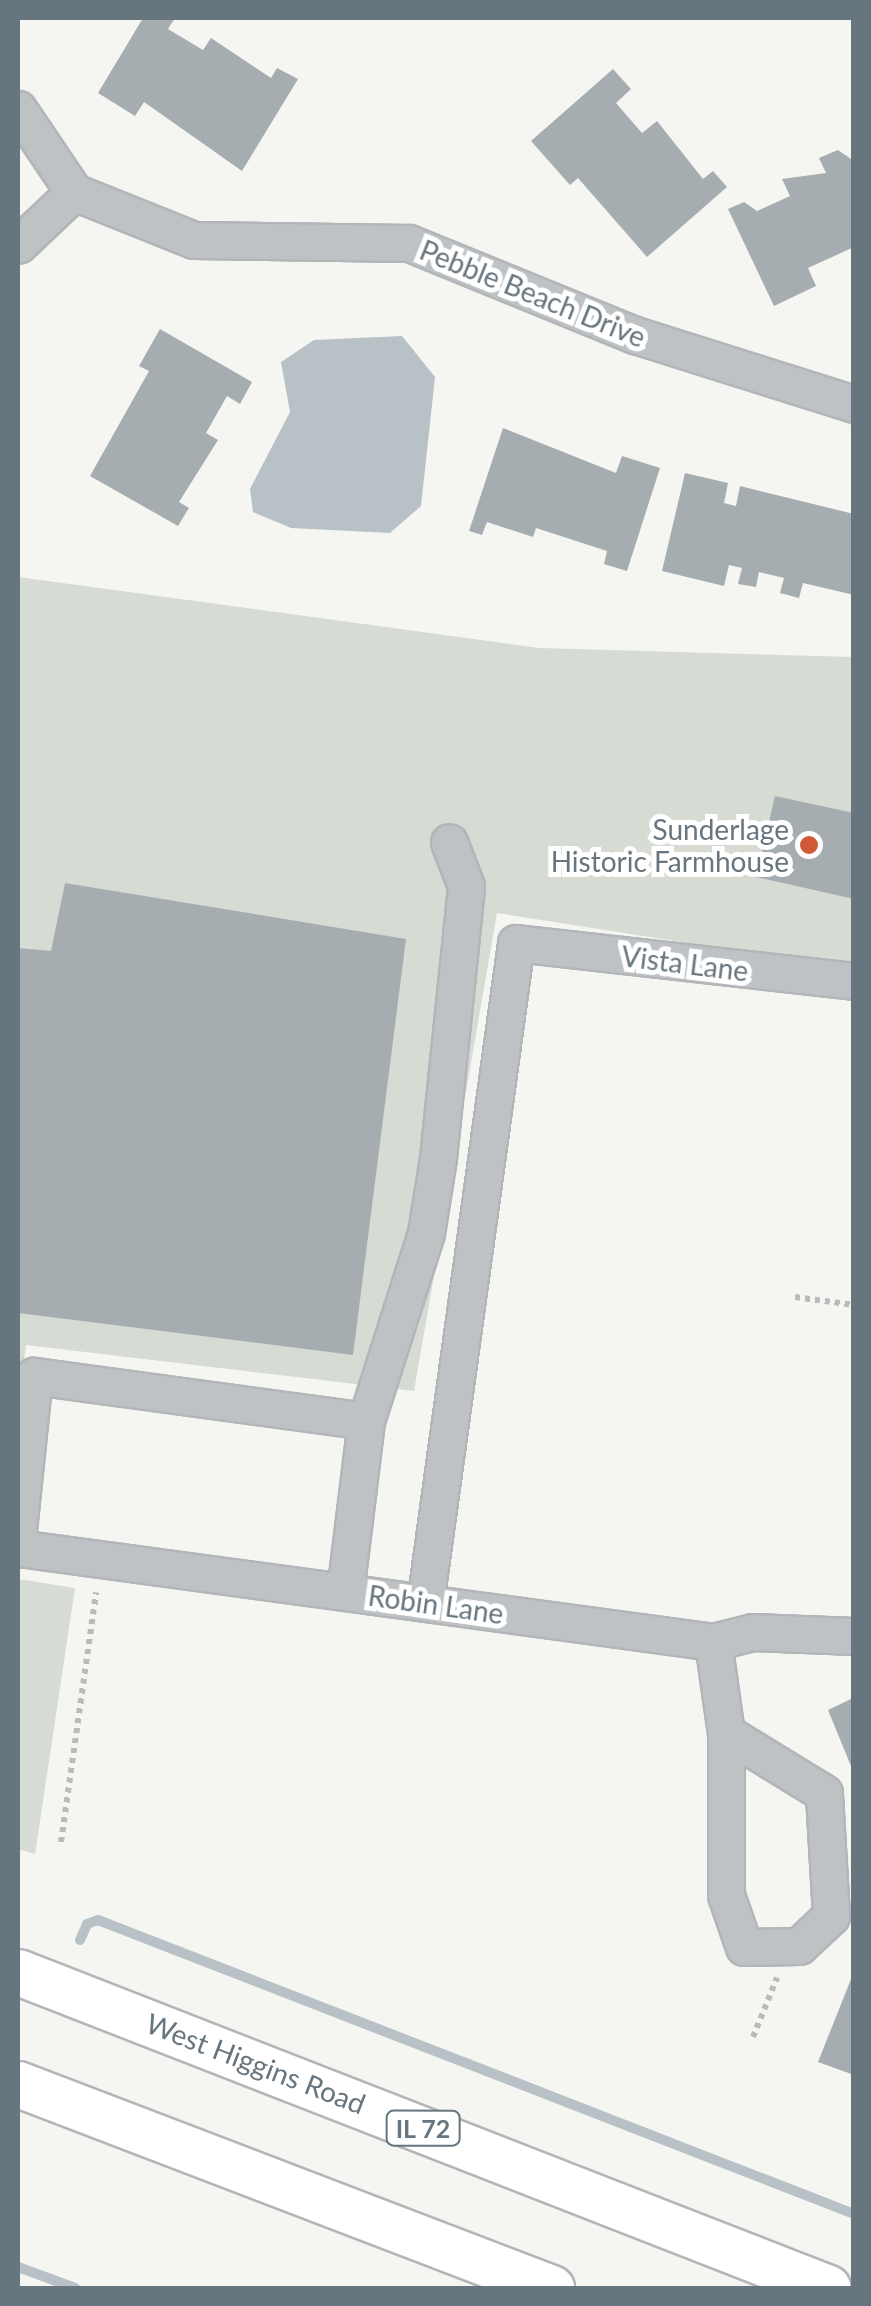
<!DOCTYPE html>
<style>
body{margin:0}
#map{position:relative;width:871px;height:2306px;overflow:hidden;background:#f5f5f2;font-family:Lato,sans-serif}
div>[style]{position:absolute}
.green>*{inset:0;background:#d6dbd3}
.water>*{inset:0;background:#b8c1c5}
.stream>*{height:10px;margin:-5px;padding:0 5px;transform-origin:5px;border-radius:5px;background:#b8c1c5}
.building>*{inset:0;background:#a6adb1}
.path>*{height:6px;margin-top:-3px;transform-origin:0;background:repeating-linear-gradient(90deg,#b8bbbc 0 5px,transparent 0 10px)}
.roads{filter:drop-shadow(2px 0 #b2b6b9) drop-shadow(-2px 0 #b2b6b9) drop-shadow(0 2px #b2b6b9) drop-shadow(0 -2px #b2b6b9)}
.minor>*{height:35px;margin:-17.5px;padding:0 17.5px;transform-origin:17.5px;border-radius:17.5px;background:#bec2c5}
.major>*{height:45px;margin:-22.5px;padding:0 22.5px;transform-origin:22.5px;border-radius:22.5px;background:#fff}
.dots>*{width:28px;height:28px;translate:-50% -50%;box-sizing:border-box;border:5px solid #fff;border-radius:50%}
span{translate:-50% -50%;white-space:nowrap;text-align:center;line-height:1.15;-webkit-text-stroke:10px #fff;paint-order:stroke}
.shield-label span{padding:2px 8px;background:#fff;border:2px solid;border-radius:8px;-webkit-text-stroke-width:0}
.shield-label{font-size:25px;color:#67757f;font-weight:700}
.street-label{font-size:28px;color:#67757f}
.poi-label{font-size:28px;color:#67757f}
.right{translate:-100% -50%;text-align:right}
.frame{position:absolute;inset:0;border:20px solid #67757f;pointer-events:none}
</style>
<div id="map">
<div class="green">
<i style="clip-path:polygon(18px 577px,540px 648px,853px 657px,853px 969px,497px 913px,414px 1391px,26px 1345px,18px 1401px)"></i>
<i style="clip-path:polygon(18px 1579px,75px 1588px,35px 1854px,18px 1849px)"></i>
</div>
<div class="water">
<i style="clip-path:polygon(402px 336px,435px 377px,421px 506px,390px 533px,291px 528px,253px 512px,250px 489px,290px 412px,281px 362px,314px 340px)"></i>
</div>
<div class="stream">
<i style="left:80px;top:1940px;width:17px;rotate:-66deg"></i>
<i style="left:87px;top:1924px;width:12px;rotate:-20deg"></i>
<i style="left:98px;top:1920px;width:811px;rotate:21.25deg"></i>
<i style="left:18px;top:2267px;width:61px;rotate:20.2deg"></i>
</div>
<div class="building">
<i style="clip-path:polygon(143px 18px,175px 18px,168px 29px,203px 50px,211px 38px,271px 78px,277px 68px,298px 79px,242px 171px,144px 102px,135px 116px,98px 93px)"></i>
<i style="clip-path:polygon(613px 69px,631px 89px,616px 103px,642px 133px,657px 121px,703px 179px,713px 171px,727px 187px,647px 257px,578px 178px,570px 185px,531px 141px)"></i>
<i style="clip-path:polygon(838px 150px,854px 161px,854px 247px,808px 268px,816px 286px,774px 306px,728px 209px,744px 202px,757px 211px,790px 196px,782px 179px,826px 173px,819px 158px)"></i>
<i style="clip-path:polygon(160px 329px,252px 382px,240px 404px,227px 396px,206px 433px,218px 440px,179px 502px,189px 508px,178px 526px,90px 476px,149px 371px,139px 366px)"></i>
<i style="clip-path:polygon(503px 428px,616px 473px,622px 456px,660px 468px,627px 571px,604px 564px,607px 551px,536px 528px,533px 537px,487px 522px,482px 535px,469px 531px)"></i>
<i style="clip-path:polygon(685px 473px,728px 483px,724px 503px,736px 506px,740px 486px,854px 514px,854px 595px,803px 583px,799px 598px,780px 593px,784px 578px,759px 572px,756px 587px,738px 584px,742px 568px,729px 565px,724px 586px,662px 571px)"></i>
<i style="clip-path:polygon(775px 796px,854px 813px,854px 899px,756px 877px)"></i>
<i style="clip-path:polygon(65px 883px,406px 939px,353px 1355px,18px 1313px,18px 948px,51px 951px)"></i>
<i style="clip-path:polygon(853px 1698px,853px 1771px,828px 1710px)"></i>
<i style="clip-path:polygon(853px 1974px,854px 1974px,854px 2075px,818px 2062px)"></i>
</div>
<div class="path">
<i style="left:795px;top:1297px;width:60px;rotate:7.7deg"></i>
<i style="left:61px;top:1842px;width:252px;rotate:-82deg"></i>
<i style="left:753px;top:2037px;width:64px;rotate:-67.9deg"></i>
</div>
<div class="roads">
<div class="minor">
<i style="left:18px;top:109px;width:100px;rotate:56deg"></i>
<i style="left:74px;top:192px;width:129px;rotate:21.8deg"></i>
<i style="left:194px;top:240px;width:215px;rotate:0.8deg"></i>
<i style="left:409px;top:243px;width:244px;rotate:22.2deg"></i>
<i style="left:635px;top:335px;width:230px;rotate:17.5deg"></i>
<i style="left:18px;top:245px;width:77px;rotate:-43.4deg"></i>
<i style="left:366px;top:1421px;width:197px;rotate:-72.3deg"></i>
<i style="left:426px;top:1233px;width:76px;rotate:-80.9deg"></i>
<i style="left:438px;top:1158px;width:273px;rotate:-84.1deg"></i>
<i style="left:466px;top:886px;width:47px;rotate:-111.1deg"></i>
<i style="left:18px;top:1530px;width:155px;rotate:-84.1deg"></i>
<i style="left:34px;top:1376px;width:335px;rotate:7.7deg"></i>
<i style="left:366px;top:1421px;width:172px;rotate:97deg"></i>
<i style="left:18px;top:1548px;width:701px;rotate:7.7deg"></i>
<i style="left:713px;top:1642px;width:41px;rotate:-14deg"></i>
<i style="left:753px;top:1632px;width:101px;rotate:2.3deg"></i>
<i style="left:425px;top:1603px;width:666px;rotate:-82.15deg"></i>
<i style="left:516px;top:943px;width:340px;rotate:6.4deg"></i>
<i style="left:713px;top:1642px;width:92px;rotate:81.9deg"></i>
<i style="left:726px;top:1733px;width:162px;rotate:90deg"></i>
<i style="left:726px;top:1895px;width:55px;rotate:70.9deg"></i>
<i style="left:744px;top:1947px;width:55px;rotate:-1deg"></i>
<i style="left:799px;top:1946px;width:44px;rotate:-43.2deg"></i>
<i style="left:831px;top:1916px;width:123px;rotate:-93.3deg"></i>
<i style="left:824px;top:1793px;width:115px;rotate:-148.5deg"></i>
</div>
<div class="major">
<i style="left:18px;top:1972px;width:869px;rotate:21.31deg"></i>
<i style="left:18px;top:2084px;width:571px;rotate:20.94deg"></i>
</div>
</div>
<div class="dots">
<i style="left:809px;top:845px;background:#d05936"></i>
</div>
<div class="shield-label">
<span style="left:423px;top:2128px">IL 72</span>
</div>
<div class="street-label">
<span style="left:533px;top:293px;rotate:22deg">Pebble Beach Drive</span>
<span style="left:685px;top:963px;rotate:7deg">Vista Lane</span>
<span style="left:436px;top:1604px;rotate:8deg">Robin Lane</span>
<span style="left:256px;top:2063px;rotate:21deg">West Higgins Road</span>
</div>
<div class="poi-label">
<span class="right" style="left:789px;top:845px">Sunderlage<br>Historic Farmhouse</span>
</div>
<div class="frame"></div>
</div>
